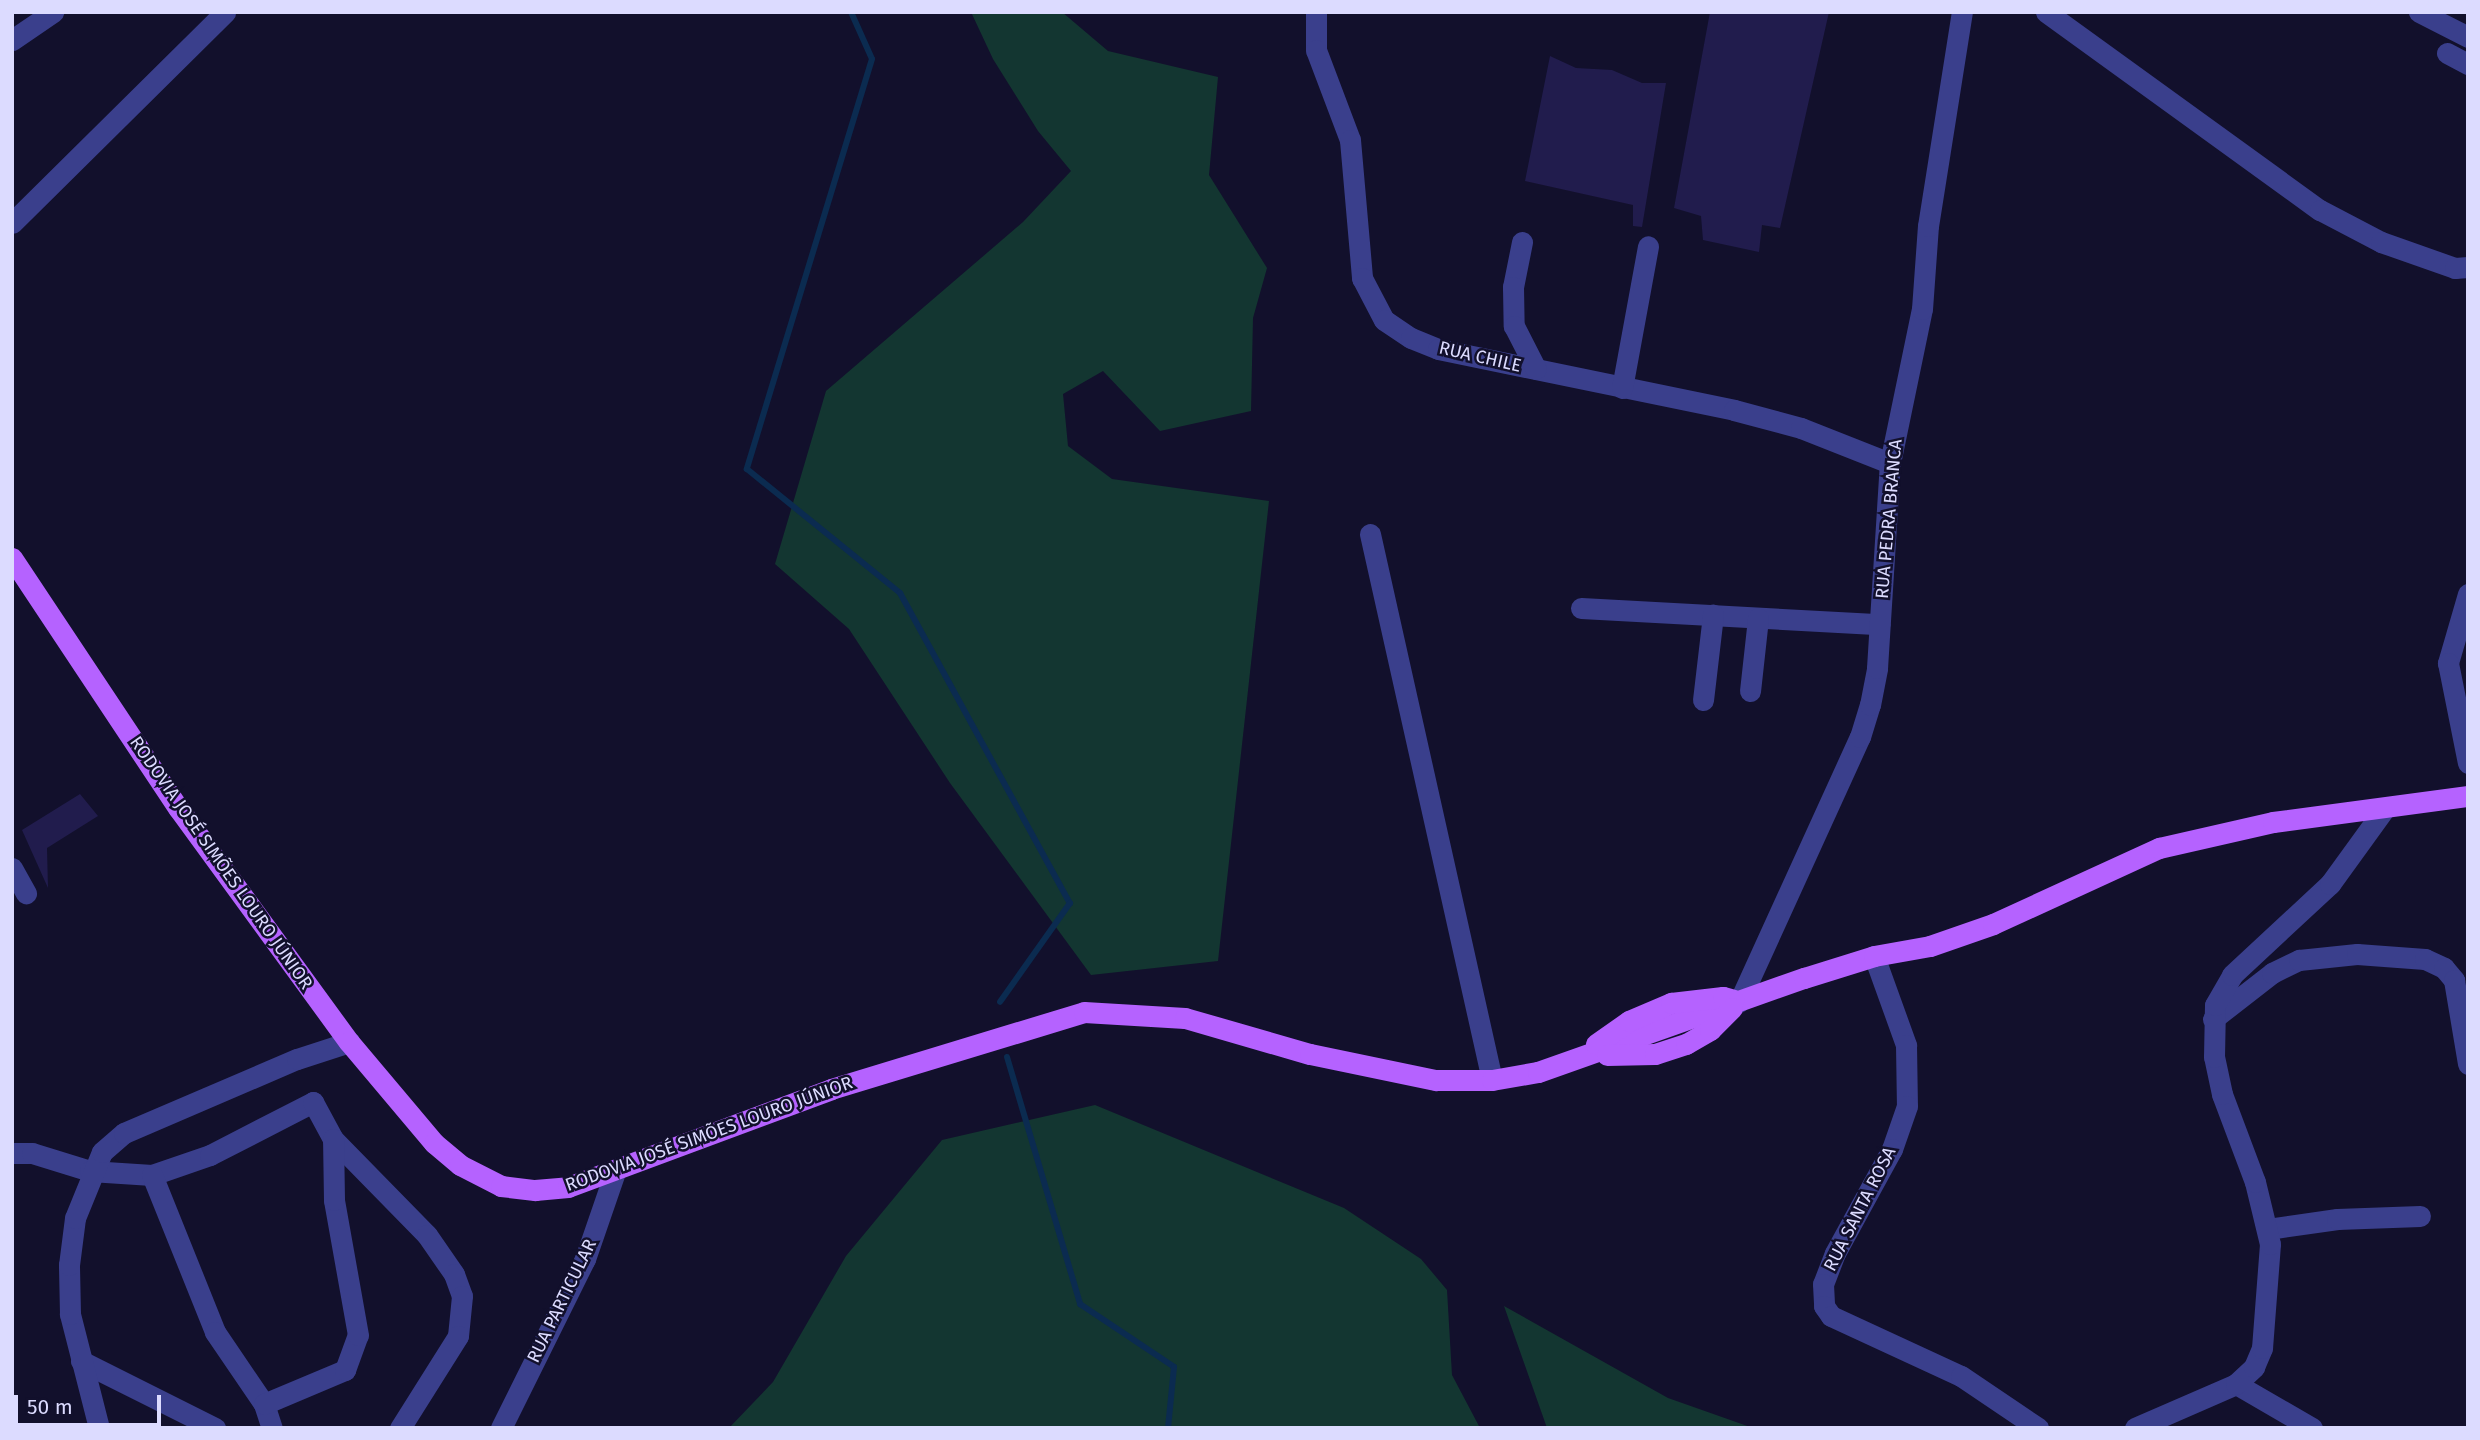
<!DOCTYPE html>
<meta charset="utf-8">
<style>
body{margin:0}
#map{position:relative;width:2480px;height:1440px;overflow:hidden;background:#12102c;font-family:"Fira Sans",sans-serif}
div>[style]{position:absolute}
.green>*{inset:0;background:#133631}
.stream>*{height:6px;margin:-3px;padding:0 3px;transform-origin:3px;border-radius:3px;background:#0b2b50}
.building>*{inset:0;background:#211c4d}
.minor>*{height:21px;margin:-10.5px;padding:0 10.5px;transform-origin:10.5px;border-radius:10.5px;background:#3a3f8c}
.major>*{height:21px;margin:-10.5px;padding:0 10.5px;transform-origin:10.5px;border-radius:10.5px;background:#b562ff}
span{translate:-50% -50%;white-space:nowrap;text-align:center;line-height:1.15;-webkit-text-stroke:5px #12102c;paint-order:stroke}
.street-label{font-size:18px;color:#dcdbff}
.frame{position:absolute;inset:0;border:14px solid #dcdbff;pointer-events:none}
.scale{position:absolute;left:14px;top:1395px;width:147px;height:32px;box-sizing:border-box;border:4px solid #dcdbff;border-top:0;padding-left:9px;font-size:21px;line-height:24px;white-space:nowrap;color:#dcdbff;-webkit-text-stroke:5px #12102c;paint-order:stroke}
</style>
<div id="map">
<div class="green">
<i style="clip-path:polygon(971px 12px,1062px 12px,1108px 51px,1218px 77px,1209px 175px,1267px 268px,1253px 318px,1251px 411px,1160px 431px,1103px 371px,1063px 394px,1068px 446px,1112px 479px,1269px 501px,1218px 961px,1091px 975px,950px 783px,849px 629px,775px 564px,826px 391px,1023px 222px,1071px 171px,1038px 131px,993px 59px)"></i>
<i style="clip-path:polygon(1095px 1105px,1344px 1208px,1421px 1259px,1447px 1290px,1452px 1375px,1480px 1428px,729px 1428px,773px 1382px,846px 1256px,942px 1140px)"></i>
<i style="clip-path:polygon(1504px 1306px,1668px 1398px,1753px 1428px,1547px 1428px)"></i>
</div>
<div class="stream">
<i style="left:851px;top:12px;width:51px;rotate:65.9deg"></i>
<i style="left:872px;top:59px;width:429px;rotate:107deg"></i>
<i style="left:747px;top:469px;width:197px;rotate:39deg"></i>
<i style="left:900px;top:593px;width:354px;rotate:61.3deg"></i>
<i style="left:1070px;top:903px;width:121px;rotate:125.3deg"></i>
<i style="left:1007px;top:1057px;width:258px;rotate:73.5deg"></i>
<i style="left:1080px;top:1304px;width:113px;rotate:33.8deg"></i>
<i style="left:1174px;top:1367px;width:61px;rotate:95.6deg"></i>
</div>
<div class="building">
<i style="clip-path:polygon(1710px 12px,1829px 12px,1780px 228px,1762px 225px,1759px 252px,1703px 240px,1701px 216px,1674px 208px)"></i>
<i style="clip-path:polygon(1550px 56px,1576px 68px,1612px 70px,1642px 83px,1666px 83px,1642px 227px,1633px 226px,1633px 205px,1525px 181px)"></i>
<i style="clip-path:polygon(80px 794px,98px 816px,47px 848px,48px 888px,22px 830px)"></i>
</div>
<div class="minor">
<i style="left:1316px;top:12px;width:38px;rotate:90deg"></i>
<i style="left:1316px;top:50px;width:96px;rotate:69.3deg"></i>
<i style="left:1350px;top:140px;width:139px;rotate:85deg"></i>
<i style="left:1362px;top:278px;width:47px;rotate:62.4deg"></i>
<i style="left:1384px;top:320px;width:32px;rotate:34deg"></i>
<i style="left:1411px;top:338px;width:29px;rotate:22deg"></i>
<i style="left:1438px;top:349px;width:302px;rotate:11.6deg"></i>
<i style="left:1734px;top:410px;width:69px;rotate:15deg"></i>
<i style="left:1801px;top:428px;width:96px;rotate:21.5deg"></i>
<i style="left:2046px;top:12px;width:338px;rotate:35.9deg"></i>
<i style="left:2320px;top:210px;width:69px;rotate:27.7deg"></i>
<i style="left:2381px;top:242px;width:78px;rotate:19.4deg"></i>
<i style="left:2455px;top:268px;width:13px;rotate:-4deg"></i>
<i style="left:2419px;top:12px;width:55px;rotate:27deg"></i>
<i style="left:12px;top:40px;width:50px;rotate:-34.3deg"></i>
<i style="left:2447px;top:53px;width:24px;rotate:28deg"></i>
<i style="left:12px;top:223px;width:300px;rotate:-44.7deg"></i>
<i style="left:1522px;top:242px;width:46px;rotate:101.3deg"></i>
<i style="left:1513px;top:287px;width:39px;rotate:89deg"></i>
<i style="left:1514px;top:326px;width:48px;rotate:62.9deg"></i>
<i style="left:1622px;top:388px;width:144px;rotate:-79.6deg"></i>
<i style="left:1370px;top:534px;width:559px;rotate:77.4deg"></i>
<i style="left:2468px;top:594px;width:72px;rotate:106.2deg"></i>
<i style="left:2448px;top:663px;width:102px;rotate:78.7deg"></i>
<i style="left:1581px;top:608px;width:299px;rotate:3.1deg"></i>
<i style="left:1750px;top:691px;width:73px;rotate:-83.7deg"></i>
<i style="left:1703px;top:700px;width:86px;rotate:-83.3deg"></i>
<i style="left:12px;top:868px;width:29px;rotate:61deg"></i>
<i style="left:1874px;top:956px;width:95px;rotate:70.2deg"></i>
<i style="left:1906px;top:1045px;width:61px;rotate:89.1deg"></i>
<i style="left:1907px;top:1106px;width:46px;rotate:109.2deg"></i>
<i style="left:1892px;top:1149px;width:119px;rotate:118.7deg"></i>
<i style="left:1835px;top:1253px;width:33px;rotate:111deg"></i>
<i style="left:1823px;top:1284px;width:22px;rotate:87deg"></i>
<i style="left:1824px;top:1306px;width:12px;rotate:55deg"></i>
<i style="left:1831px;top:1316px;width:143px;rotate:24.8deg"></i>
<i style="left:1961px;top:1376px;width:93px;rotate:34deg"></i>
<i style="left:1739px;top:1002px;width:291px;rotate:-65.5deg"></i>
<i style="left:1860px;top:737px;width:34px;rotate:-73deg"></i>
<i style="left:1870px;top:705px;width:38px;rotate:-79deg"></i>
<i style="left:1877px;top:668px;width:205px;rotate:-86.4deg"></i>
<i style="left:1890px;top:463px;width:157px;rotate:-78.3deg"></i>
<i style="left:1922px;top:309px;width:83px;rotate:-85.9deg"></i>
<i style="left:1928px;top:226px;width:217px;rotate:-81deg"></i>
<i style="left:2213px;top:1019px;width:75px;rotate:-37.9deg"></i>
<i style="left:2272px;top:973px;width:30px;rotate:-26deg"></i>
<i style="left:2299px;top:960px;width:58px;rotate:-5.9deg"></i>
<i style="left:2357px;top:954px;width:68px;rotate:4.2deg"></i>
<i style="left:2425px;top:959px;width:21px;rotate:25deg"></i>
<i style="left:2444px;top:968px;width:16px;rotate:50deg"></i>
<i style="left:2454px;top:980px;width:85px;rotate:80.5deg"></i>
<i style="left:12px;top:1153px;width:20px"></i>
<i style="left:32px;top:1153px;width:61px;rotate:17.2deg"></i>
<i style="left:90px;top:1171px;width:62px;rotate:3.7deg"></i>
<i style="left:152px;top:1175px;width:61px;rotate:-19deg"></i>
<i style="left:210px;top:1155px;width:116px;rotate:-27.2deg"></i>
<i style="left:313px;top:1102px;width:42px;rotate:61.6deg"></i>
<i style="left:333px;top:1139px;width:134px;rotate:45.6deg"></i>
<i style="left:427px;top:1235px;width:47px;rotate:55.3deg"></i>
<i style="left:454px;top:1274px;width:23px;rotate:70deg"></i>
<i style="left:462px;top:1296px;width:40px;rotate:95.7deg"></i>
<i style="left:458px;top:1336px;width:109px;rotate:122.2deg"></i>
<i style="left:152px;top:1175px;width:169px;rotate:68.1deg"></i>
<i style="left:215px;top:1332px;width:87px;rotate:55.8deg"></i>
<i style="left:264px;top:1404px;width:25px;rotate:72deg"></i>
<i style="left:2268px;top:1229px;width:70px;rotate:-8.2deg"></i>
<i style="left:2337px;top:1219px;width:83px;rotate:-2.1deg"></i>
<i style="left:81px;top:1361px;width:150px;rotate:26.6deg"></i>
<i style="left:2236px;top:1384px;width:88px;rotate:30.1deg"></i>
<i style="left:264px;top:1404px;width:88px;rotate:-22.8deg"></i>
<i style="left:345px;top:1370px;width:37px;rotate:-70deg"></i>
<i style="left:358px;top:1335px;width:137px;rotate:-100.1deg"></i>
<i style="left:334px;top:1200px;width:61px;rotate:-90.9deg"></i>
<i style="left:99px;top:1428px;width:118px;rotate:-104.3deg"></i>
<i style="left:70px;top:1314px;width:49px;rotate:-91.2deg"></i>
<i style="left:69px;top:1265px;width:47px;rotate:-82.7deg"></i>
<i style="left:75px;top:1218px;width:71px;rotate:-67.8deg"></i>
<i style="left:102px;top:1152px;width:29px;rotate:-41deg"></i>
<i style="left:124px;top:1133px;width:188px;rotate:-23.2deg"></i>
<i style="left:297px;top:1059px;width:55px;rotate:-18.1deg"></i>
<i style="left:501px;top:1428px;width:189px;rotate:-63.6deg"></i>
<i style="left:585px;top:1259px;width:92px;rotate:-71deg"></i>
<i style="left:2135px;top:1428px;width:110px;rotate:-23.5deg"></i>
<i style="left:2236px;top:1384px;width:25px;rotate:-43deg"></i>
<i style="left:2254px;top:1367px;width:21px;rotate:-67deg"></i>
<i style="left:2262px;top:1348px;width:104px;rotate:-85.6deg"></i>
<i style="left:2270px;top:1244px;width:64px;rotate:-103.6deg"></i>
<i style="left:2255px;top:1182px;width:94px;rotate:-110.6deg"></i>
<i style="left:2222px;top:1094px;width:38px;rotate:-102deg"></i>
<i style="left:2214px;top:1057px;width:52px;rotate:-88.9deg"></i>
<i style="left:2215px;top:1005px;width:34px;rotate:-60deg"></i>
<i style="left:2232px;top:975px;width:134px;rotate:-42.9deg"></i>
<i style="left:2330px;top:884px;width:94px;rotate:-54.1deg"></i>
</div>
<div class="major">
<i style="left:12px;top:558px;width:301px;rotate:56.4deg"></i>
<i style="left:179px;top:809px;width:288px;rotate:53.9deg"></i>
<i style="left:349px;top:1042px;width:132px;rotate:49.9deg"></i>
<i style="left:434px;top:1143px;width:34px;rotate:40deg"></i>
<i style="left:460px;top:1165px;width:46px;rotate:27.1deg"></i>
<i style="left:501px;top:1186px;width:34px;rotate:7deg"></i>
<i style="left:535px;top:1190px;width:33px;rotate:-5deg"></i>
<i style="left:568px;top:1187px;width:281px;rotate:-20.4deg"></i>
<i style="left:831px;top:1089px;width:264px;rotate:-16.9deg"></i>
<i style="left:1084px;top:1012px;width:101px;rotate:3.4deg"></i>
<i style="left:1185px;top:1018px;width:130px;rotate:16.1deg"></i>
<i style="left:1310px;top:1054px;width:129px;rotate:11.7deg"></i>
<i style="left:1436px;top:1080px;width:56px"></i>
<i style="left:1492px;top:1080px;width:47px;rotate:-9.9deg"></i>
<i style="left:1538px;top:1072px;width:282px;rotate:-19.5deg"></i>
<i style="left:1804px;top:978px;width:73px;rotate:-17.4deg"></i>
<i style="left:1874px;top:956px;width:57px;rotate:-10.1deg"></i>
<i style="left:1930px;top:946px;width:67px;rotate:-19.2deg"></i>
<i style="left:1993px;top:924px;width:183px;rotate:-24.6deg"></i>
<i style="left:2159px;top:848px;width:117px;rotate:-12.8deg"></i>
<i style="left:2273px;top:822px;width:197px;rotate:-7.6deg"></i>
<i style="left:1596px;top:1044px;width:40px;rotate:-34.9deg"></i>
<i style="left:1629px;top:1021px;width:46px;rotate:-23.2deg"></i>
<i style="left:1671px;top:1003px;width:52px;rotate:-6.6deg"></i>
<i style="left:1723px;top:997px;width:11px;rotate:15deg"></i>
<i style="left:1607px;top:1055px;width:48px;rotate:-1.2deg"></i>
<i style="left:1655px;top:1054px;width:33px;rotate:-18deg"></i>
<i style="left:1686px;top:1044px;width:28px;rotate:-30deg"></i>
<i style="left:1710px;top:1030px;width:31px;rotate:-45deg"></i>
</div>
<div class="street-label">
<span style="left:1480px;top:357px;rotate:13deg">RUA CHILE</span>
<span style="left:1889px;top:519px;rotate:-85deg">RUA PEDRA BRANCA</span>
<span style="left:221px;top:863px;rotate:55deg">RODOVIA JOSÉ SIMÕES LOURO JÚNIOR</span>
<span style="left:709px;top:1134px;rotate:-20deg">RODOVIA JOSÉ SIMÕES LOURO JÚNIOR</span>
<span style="left:1860px;top:1209px;rotate:-63deg">RUA SANTA ROSA</span>
<span style="left:562px;top:1301px;rotate:-64deg">RUA PARTICULAR</span>
</div>
<div class="frame"></div>
<div class="scale">50 m</div>
</div>
